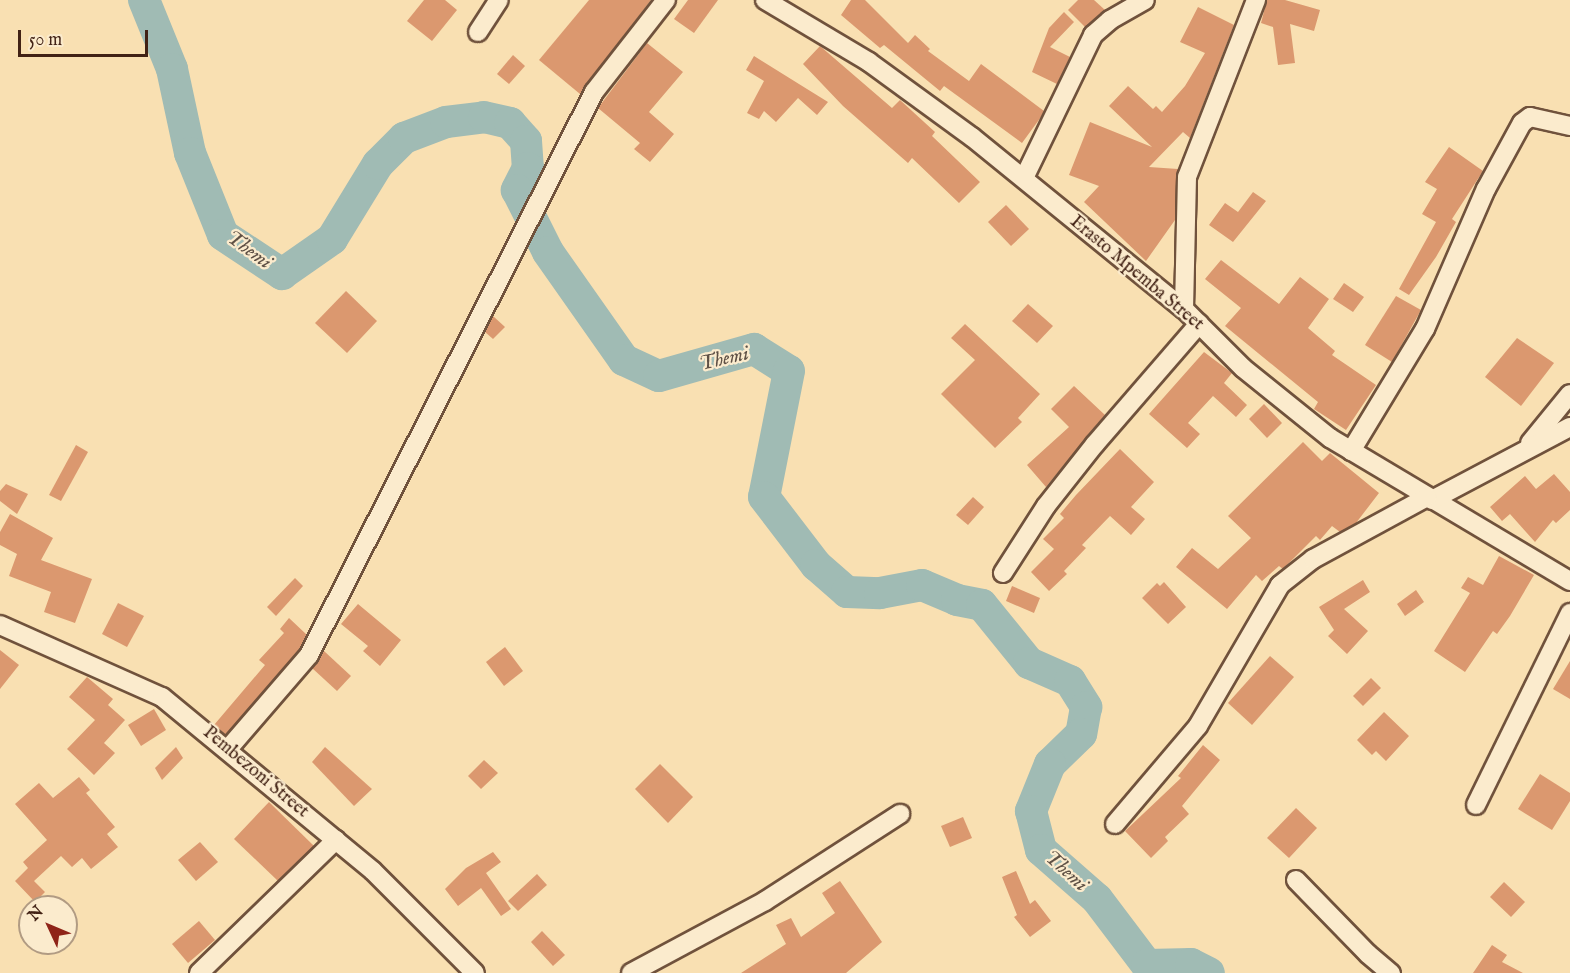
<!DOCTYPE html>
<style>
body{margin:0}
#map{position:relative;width:1570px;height:973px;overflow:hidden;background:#f9e0b2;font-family:"IM FELL English",serif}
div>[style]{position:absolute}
.river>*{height:32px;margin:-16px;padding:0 16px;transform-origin:16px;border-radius:16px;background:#a0bbb4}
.building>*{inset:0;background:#db986f}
.roads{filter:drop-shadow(2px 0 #70523c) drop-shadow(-2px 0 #70523c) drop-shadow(0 2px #70523c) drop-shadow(0 -2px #70523c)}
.minor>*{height:18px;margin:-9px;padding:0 9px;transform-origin:9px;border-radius:9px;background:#fbebcd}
span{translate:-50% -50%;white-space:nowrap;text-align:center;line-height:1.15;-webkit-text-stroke:4.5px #fbebcd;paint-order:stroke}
.street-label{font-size:18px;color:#422215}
.water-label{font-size:20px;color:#5e5045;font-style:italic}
.north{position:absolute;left:18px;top:895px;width:60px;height:60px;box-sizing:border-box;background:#fbebcd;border:2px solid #b19b83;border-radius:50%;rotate:314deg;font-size:16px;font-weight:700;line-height:24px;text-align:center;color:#422215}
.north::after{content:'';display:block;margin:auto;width:21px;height:27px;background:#8f2418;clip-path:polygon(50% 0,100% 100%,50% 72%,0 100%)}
.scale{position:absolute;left:18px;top:30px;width:130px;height:27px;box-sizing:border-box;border:3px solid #422215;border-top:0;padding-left:8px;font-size:18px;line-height:21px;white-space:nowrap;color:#422215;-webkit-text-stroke:4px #fbebcd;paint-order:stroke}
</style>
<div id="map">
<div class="river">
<i style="left:144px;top:0;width:74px;rotate:67.9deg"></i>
<i style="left:172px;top:69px;width:86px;rotate:77.9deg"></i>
<i style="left:190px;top:153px;width:88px;rotate:68.1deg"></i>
<i style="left:223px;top:235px;width:71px;rotate:33.5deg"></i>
<i style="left:282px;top:274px;width:61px;rotate:-35deg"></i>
<i style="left:332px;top:239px;width:88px;rotate:-58.5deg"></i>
<i style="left:378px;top:164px;width:37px;rotate:-45deg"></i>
<i style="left:404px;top:138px;width:45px;rotate:-20.9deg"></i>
<i style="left:446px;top:122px;width:38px;rotate:-7deg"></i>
<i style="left:484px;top:117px;width:27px;rotate:13deg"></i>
<i style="left:510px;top:123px;width:24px;rotate:48deg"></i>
<i style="left:526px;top:141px;width:27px;rotate:86deg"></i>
<i style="left:528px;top:168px;width:25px;rotate:117deg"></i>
<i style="left:517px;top:190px;width:69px;rotate:63.4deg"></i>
<i style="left:548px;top:252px;width:132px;rotate:54.9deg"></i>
<i style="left:624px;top:360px;width:38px;rotate:25deg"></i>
<i style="left:659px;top:376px;width:99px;rotate:-15.9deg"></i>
<i style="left:754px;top:349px;width:41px;rotate:32.2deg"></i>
<i style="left:789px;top:371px;width:128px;rotate:101.2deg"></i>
<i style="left:764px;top:497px;width:86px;rotate:52.6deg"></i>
<i style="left:816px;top:565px;width:41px;rotate:41.1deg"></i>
<i style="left:847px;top:592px;width:33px;rotate:2deg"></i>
<i style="left:880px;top:593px;width:43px;rotate:-10.8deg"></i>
<i style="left:922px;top:585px;width:38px;rotate:23deg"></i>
<i style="left:957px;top:600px;width:25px;rotate:11deg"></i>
<i style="left:982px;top:605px;width:75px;rotate:51deg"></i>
<i style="left:1029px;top:663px;width:45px;rotate:23.7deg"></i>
<i style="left:1070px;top:681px;width:31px;rotate:58deg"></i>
<i style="left:1086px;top:707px;width:27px;rotate:100deg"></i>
<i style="left:1081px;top:734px;width:43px;rotate:135.9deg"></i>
<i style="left:1050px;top:764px;width:51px;rotate:112deg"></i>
<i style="left:1031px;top:811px;width:40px;rotate:75.6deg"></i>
<i style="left:1041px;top:850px;width:74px;rotate:41.2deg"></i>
<i style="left:1097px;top:899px;width:83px;rotate:52.9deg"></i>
<i style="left:1147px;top:965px;width:44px;rotate:-1.3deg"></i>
<i style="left:1191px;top:964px;width:20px;rotate:27deg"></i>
</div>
<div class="building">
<i style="clip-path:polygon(424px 0,445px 0,457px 10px,432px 41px,407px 21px)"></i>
<i style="clip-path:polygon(589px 0,651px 0,580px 94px,539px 60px)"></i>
<i style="clip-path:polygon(688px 0,718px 0,694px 33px,674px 19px)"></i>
<i style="clip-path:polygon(851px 0,865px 0,908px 43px,915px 35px,930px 49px,928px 51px,969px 81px,981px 64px,1044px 111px,1041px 117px,1022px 143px,944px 86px,940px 91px,884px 45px,880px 48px,841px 15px)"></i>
<i style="clip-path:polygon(1078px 0,1094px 0,1105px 10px,1085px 27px,1068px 10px)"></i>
<i style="clip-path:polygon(1267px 0,1285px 0,1320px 10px,1314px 31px,1290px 24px,1295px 63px,1278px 65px,1273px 27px,1261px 23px)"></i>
<i style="clip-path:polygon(1198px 7px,1234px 25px,1190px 138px,1183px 132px,1149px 167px,1178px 169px,1175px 220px,1146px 261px,1084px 202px,1099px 186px,1069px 175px,1090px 122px,1152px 147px,1109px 106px,1128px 86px,1153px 109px,1156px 106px,1162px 112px,1185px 86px,1205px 53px,1180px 42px)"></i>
<i style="clip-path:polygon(1064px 12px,1074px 22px,1050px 47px,1070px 57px,1057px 84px,1032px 72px,1049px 28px)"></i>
<i style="clip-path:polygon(647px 43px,683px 72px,649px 112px,674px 134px,650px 162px,634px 149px,640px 143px,598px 108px)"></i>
<i style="clip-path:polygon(820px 46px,892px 108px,900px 100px,935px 132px,932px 136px,980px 182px,959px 203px,912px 158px,908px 163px,843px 106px,803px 64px)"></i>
<i style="clip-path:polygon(513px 55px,525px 66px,509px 84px,497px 74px)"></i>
<i style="clip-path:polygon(754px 56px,807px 89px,828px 102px,817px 115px,798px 98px,776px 122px,764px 111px,759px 119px,747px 113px,764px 81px,746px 70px)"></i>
<i style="clip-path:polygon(1449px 147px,1483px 171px,1452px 219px,1456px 222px,1436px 257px,1409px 295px,1399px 289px,1436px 222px,1422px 214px,1437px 189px,1425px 182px)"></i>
<i style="clip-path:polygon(1253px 192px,1266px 201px,1233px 242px,1209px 225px,1225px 203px,1238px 212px)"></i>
<i style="clip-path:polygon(1006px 205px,1029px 229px,1011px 246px,988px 222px)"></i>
<i style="clip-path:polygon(1221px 260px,1279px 304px,1300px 277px,1329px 299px,1308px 328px,1335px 351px,1332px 355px,1376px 385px,1346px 430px,1314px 409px,1318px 402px,1225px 326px,1241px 308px,1205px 279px)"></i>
<i style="clip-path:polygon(1344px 283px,1364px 297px,1353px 312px,1333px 299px)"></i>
<i style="clip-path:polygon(346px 291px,377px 321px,347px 353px,315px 323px)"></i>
<i style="clip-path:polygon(1396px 296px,1421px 310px,1392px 362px,1365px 345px)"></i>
<i style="clip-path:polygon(1028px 304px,1053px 326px,1037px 343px,1012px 321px)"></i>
<i style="clip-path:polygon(493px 316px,505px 327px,493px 339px,485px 332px)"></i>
<i style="clip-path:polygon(965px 324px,1040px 394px,1018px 418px,1022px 422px,995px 448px,941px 394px,975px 360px,951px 338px)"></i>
<i style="clip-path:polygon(1517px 338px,1554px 363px,1521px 406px,1485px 377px)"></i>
<i style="clip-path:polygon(1204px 352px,1232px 373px,1224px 383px,1247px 405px,1236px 417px,1213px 396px,1188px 423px,1200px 434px,1187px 448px,1149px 414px)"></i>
<i style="clip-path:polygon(1074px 386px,1105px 415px,1046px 487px,1027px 465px,1069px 427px,1051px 409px)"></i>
<i style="clip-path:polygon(1264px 404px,1282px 423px,1267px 438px,1249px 419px)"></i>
<i style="clip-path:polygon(1303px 442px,1322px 461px,1330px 453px,1379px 493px,1356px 523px,1340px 532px,1332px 526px,1320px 540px,1316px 536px,1283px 569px,1279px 566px,1262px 581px,1256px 575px,1227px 609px,1176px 567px,1192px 548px,1218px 569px,1251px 538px,1228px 516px)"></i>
<i style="clip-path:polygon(76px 445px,88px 452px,61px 501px,49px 495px)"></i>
<i style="clip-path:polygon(1120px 449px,1154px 482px,1131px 507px,1145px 519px,1131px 535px,1110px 516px,1082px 545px,1086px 548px,1064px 571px,1067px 574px,1049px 591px,1031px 572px,1054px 549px,1043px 539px,1064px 518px,1060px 514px,1076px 495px)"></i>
<i style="clip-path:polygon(1554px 474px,1570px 492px,1570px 510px,1556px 523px,1553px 520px,1535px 542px,1510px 514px,1502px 521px,1490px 507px,1525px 476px,1536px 489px)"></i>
<i style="clip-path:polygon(6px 484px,28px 494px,17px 514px,0 501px,0 491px)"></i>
<i style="clip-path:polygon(973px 497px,984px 507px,968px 525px,956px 515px)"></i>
<i style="clip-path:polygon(10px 514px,53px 538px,41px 560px,92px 579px,75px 623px,44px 612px,51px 592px,9px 576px,17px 554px,0 545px,0 532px)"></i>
<i style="clip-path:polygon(1499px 556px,1534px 575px,1510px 616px,1497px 634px,1493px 631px,1465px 672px,1434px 651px,1470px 593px,1461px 588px,1468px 577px,1483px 585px)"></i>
<i style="clip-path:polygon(295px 578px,303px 586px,276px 616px,267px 607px)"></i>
<i style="clip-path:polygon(1363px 580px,1370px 592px,1344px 609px,1368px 631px,1347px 654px,1328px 636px,1334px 630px,1319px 607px)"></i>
<i style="clip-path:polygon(1164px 582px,1186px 607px,1168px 624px,1142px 598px,1157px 583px,1160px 586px)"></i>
<i style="clip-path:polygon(1012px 586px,1040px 598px,1034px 613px,1006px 601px)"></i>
<i style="clip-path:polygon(1416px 590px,1424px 602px,1405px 616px,1397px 604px)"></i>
<i style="clip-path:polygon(118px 603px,144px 616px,127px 647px,102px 634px)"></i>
<i style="clip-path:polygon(358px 604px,401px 640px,380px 666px,363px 651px,368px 646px,341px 624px)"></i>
<i style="clip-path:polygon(289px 618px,307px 635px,300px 649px,226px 735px,214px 725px,265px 665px,259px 660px,284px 633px,280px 629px)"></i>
<i style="clip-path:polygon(505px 647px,523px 671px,504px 686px,486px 662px)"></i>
<i style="clip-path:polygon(0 650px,19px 665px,0 689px)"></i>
<i style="clip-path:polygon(324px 651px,351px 676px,337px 691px,312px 668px)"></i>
<i style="clip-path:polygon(1270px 656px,1294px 677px,1252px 725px,1228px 703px)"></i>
<i style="clip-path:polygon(1570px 661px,1570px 699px,1553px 689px)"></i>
<i style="clip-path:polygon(87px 677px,113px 699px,108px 705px,125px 720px,104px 743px,115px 753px,94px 775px,67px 749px,95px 720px,69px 697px)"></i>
<i style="clip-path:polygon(1371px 678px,1381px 688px,1363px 706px,1353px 696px)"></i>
<i style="clip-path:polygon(154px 709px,166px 730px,141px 746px,128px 725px)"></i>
<i style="clip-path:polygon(1384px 712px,1409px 736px,1386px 761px,1376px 751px,1372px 755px,1357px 740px)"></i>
<i style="clip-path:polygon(1203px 745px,1220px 760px,1182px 806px,1189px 814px,1165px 837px,1168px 841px,1151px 858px,1125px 831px,1181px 778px,1178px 776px)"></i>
<i style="clip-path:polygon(176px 747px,183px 758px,162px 780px,155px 768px)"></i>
<i style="clip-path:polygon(325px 747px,372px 789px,354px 806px,312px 762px)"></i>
<i style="clip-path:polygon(484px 760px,498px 773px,481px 789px,468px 776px)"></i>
<i style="clip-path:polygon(660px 764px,693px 797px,668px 823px,635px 789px)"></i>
<i style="clip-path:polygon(1540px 774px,1570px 793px,1570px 801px,1552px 830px,1518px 809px)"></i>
<i style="clip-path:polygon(79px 777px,90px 790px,86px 793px,115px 827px,107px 834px,118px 847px,91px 869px,82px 858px,72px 867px,61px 856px,34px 881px,45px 892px,35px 902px,15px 881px,28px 868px,23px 862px,47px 840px,15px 804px,39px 783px,53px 798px)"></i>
<i style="clip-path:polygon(269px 802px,314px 846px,278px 881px,234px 839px)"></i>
<i style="clip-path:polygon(1296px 808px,1317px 828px,1289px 858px,1267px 838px)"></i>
<i style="clip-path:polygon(963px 817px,972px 838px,950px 847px,941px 826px)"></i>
<i style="clip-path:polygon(200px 842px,218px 862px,196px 881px,178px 860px)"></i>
<i style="clip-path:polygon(493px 852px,501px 862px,486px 873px,511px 909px,501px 916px,481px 888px,458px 906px,445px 889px,466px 868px)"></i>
<i style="clip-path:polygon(1016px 871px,1030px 904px,1035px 900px,1051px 921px,1030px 937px,1014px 917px,1017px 915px,1002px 877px)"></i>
<i style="clip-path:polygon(537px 874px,547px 885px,518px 911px,508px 901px)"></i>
<i style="clip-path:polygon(840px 881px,882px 942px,846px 973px,741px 973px,786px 944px,776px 925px,791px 918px,801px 937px,835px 913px,822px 893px)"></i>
<i style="clip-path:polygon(1504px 882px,1525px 902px,1511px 917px,1490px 897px)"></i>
<i style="clip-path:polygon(199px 921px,215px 940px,188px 963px,172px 944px)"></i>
<i style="clip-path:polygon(542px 931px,565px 955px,553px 966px,531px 942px)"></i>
<i style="clip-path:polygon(1492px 945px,1507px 955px,1502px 962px,1523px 973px,1473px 973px)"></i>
</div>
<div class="roads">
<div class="minor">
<i style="left:765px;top:0;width:121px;rotate:30.8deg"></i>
<i style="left:869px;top:62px;width:127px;rotate:36.1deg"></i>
<i style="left:972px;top:137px;width:273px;rotate:39.1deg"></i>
<i style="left:1184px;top:309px;width:83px;rotate:45deg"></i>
<i style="left:1243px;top:368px;width:112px;rotate:38.8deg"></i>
<i style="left:1330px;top:438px;width:279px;rotate:30.8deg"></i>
<i style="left:478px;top:32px;width:38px;rotate:-57deg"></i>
<i style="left:1024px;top:178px;width:159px;rotate:-64.2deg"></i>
<i style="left:1093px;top:35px;width:23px;rotate:-41deg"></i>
<i style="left:1110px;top:20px;width:40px;rotate:-29.7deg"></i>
<i style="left:1184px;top:309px;width:132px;rotate:-88.7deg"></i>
<i style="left:1187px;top:177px;width:190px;rotate:-68.7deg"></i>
<i style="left:1530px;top:443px;width:63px;rotate:-50.8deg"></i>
<i style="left:1351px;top:451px;width:143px;rotate:-58.8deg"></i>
<i style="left:1425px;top:329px;width:153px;rotate:-66.5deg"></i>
<i style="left:1486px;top:189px;width:75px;rotate:-61.4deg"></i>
<i style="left:1522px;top:123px;width:10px;rotate:-37deg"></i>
<i style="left:1530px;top:117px;width:41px;rotate:12.7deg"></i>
<i style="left:1432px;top:500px;width:156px;rotate:-27.9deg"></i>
<i style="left:1003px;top:573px;width:80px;rotate:-57.3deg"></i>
<i style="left:1046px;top:506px;width:79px;rotate:-51.7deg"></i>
<i style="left:1095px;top:444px;width:159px;rotate:-49.1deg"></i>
<i style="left:0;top:625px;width:177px;rotate:24deg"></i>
<i style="left:162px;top:697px;width:273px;rotate:39.5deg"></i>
<i style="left:373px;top:871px;width:144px;rotate:45deg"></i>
<i style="left:228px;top:749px;width:124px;rotate:-49.2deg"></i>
<i style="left:309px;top:655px;width:631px;rotate:-63.15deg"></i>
<i style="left:594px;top:92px;width:117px;rotate:-52deg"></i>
<i style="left:1476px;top:805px;width:214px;rotate:-63.9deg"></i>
<i style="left:1115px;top:824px;width:128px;rotate:-49.7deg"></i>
<i style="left:1198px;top:726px;width:163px;rotate:-59.8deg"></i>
<i style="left:1280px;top:585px;width:42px;rotate:-38.2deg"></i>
<i style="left:1313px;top:559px;width:130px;rotate:-28.5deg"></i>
<i style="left:1296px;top:880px;width:103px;rotate:45.8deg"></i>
<i style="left:1368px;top:954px;width:30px;rotate:40deg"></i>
<i style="left:199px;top:973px;width:191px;rotate:-44.2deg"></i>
<i style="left:631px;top:973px;width:152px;rotate:-28.2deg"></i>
<i style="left:765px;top:901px;width:161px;rotate:-32.8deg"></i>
</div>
</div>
<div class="street-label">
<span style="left:1136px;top:274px;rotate:40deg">Erasto Mpemba Street</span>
<span style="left:255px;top:773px;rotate:40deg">Pembezoni Street</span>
</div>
<div class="water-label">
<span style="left:249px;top:250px;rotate:36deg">Themi</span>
<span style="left:724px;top:359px;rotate:-13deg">Themi</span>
<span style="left:1066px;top:871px;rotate:42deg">Themi</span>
</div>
<div class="north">N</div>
<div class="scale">50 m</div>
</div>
